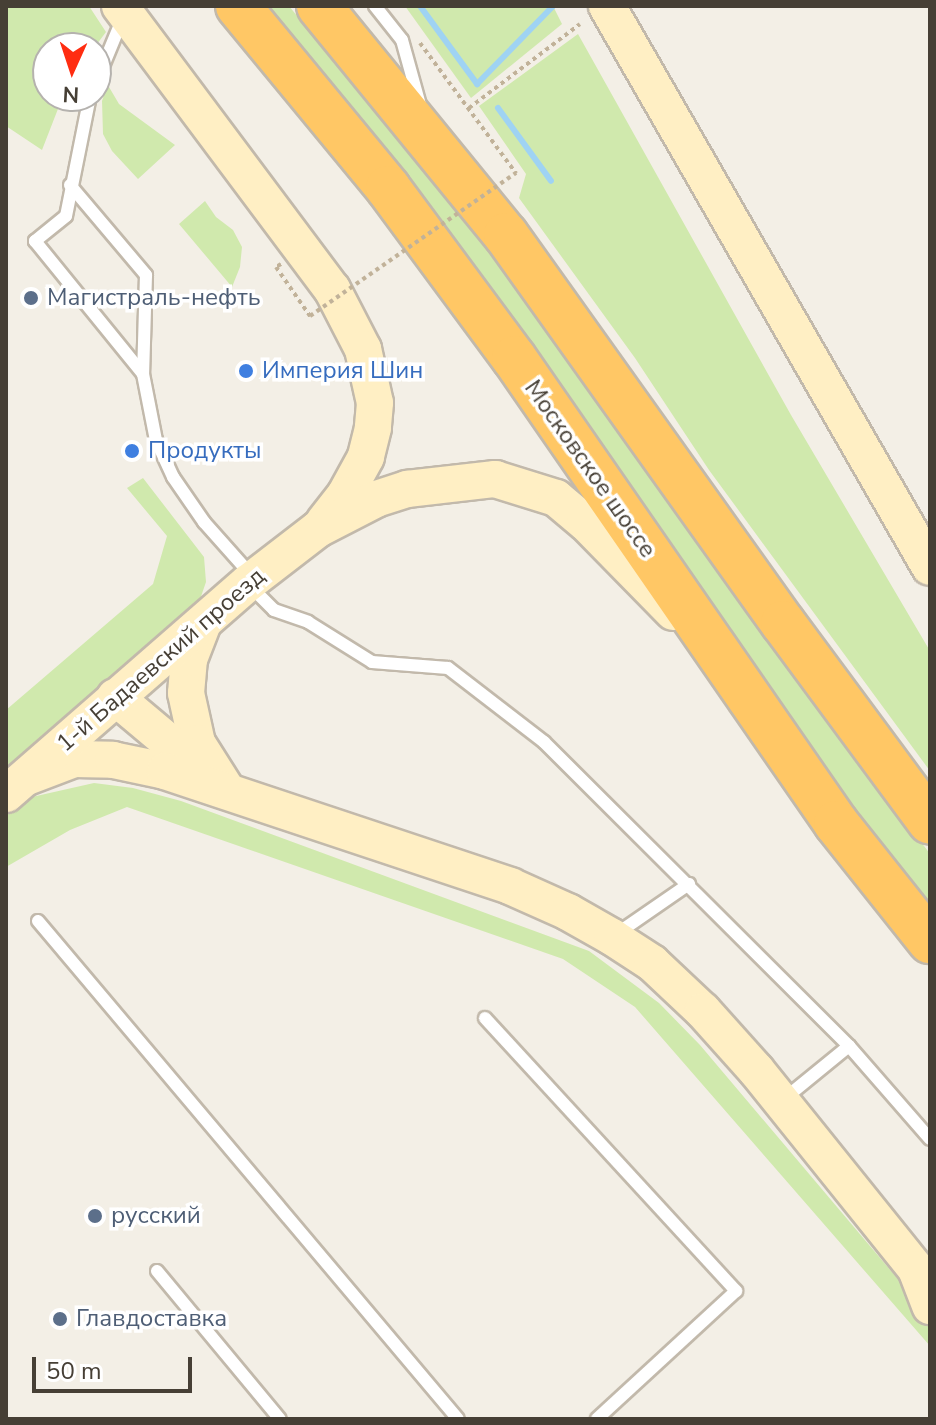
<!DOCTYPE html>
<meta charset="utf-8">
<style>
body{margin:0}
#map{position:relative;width:936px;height:1425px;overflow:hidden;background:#f3efe6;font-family:"Nunito Sans",sans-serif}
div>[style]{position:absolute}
.green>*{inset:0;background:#d0e9ad}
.stream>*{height:6px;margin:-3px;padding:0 3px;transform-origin:3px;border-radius:3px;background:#9fd3f3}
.path>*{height:4px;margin-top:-2px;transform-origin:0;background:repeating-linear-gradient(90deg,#c1b299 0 4px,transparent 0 8px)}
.roads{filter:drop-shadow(2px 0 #c2b9ab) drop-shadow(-2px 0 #c2b9ab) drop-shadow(0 2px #c2b9ab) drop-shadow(0 -2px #c2b9ab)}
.lane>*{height:12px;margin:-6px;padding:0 6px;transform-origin:6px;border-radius:6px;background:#fff}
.secondary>*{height:36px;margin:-18px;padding:0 18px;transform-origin:18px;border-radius:18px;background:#ffefc4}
.highway>*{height:44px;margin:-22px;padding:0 22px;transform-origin:22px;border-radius:22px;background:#ffc765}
.path-bridge>*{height:4px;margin-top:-2px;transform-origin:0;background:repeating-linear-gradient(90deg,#c1b299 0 4px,transparent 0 8px)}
.dots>*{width:22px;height:22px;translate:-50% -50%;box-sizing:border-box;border:4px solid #fff;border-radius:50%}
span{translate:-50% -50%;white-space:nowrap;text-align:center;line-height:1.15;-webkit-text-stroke:7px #fff;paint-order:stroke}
.service-label{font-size:24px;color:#4e5e75}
.left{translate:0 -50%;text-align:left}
.shop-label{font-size:24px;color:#366cbe}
.street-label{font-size:24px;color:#463f35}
.frame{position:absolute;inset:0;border:8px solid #463f35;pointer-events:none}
.north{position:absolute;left:32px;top:32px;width:80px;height:80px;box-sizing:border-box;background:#fff;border:2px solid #b5b2ae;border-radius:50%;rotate:183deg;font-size:22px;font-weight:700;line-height:32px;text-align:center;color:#463f35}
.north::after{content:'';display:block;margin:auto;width:28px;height:36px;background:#ff2d11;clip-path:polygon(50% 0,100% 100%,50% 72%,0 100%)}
.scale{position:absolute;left:32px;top:1357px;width:160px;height:36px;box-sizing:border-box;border:4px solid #463f35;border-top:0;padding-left:10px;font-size:24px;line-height:28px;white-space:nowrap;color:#463f35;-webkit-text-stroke:6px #fff;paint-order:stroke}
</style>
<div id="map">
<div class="green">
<i style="clip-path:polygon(6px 6px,89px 6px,106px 32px,94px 48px,48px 48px,48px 96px,63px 96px,42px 150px,6px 126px)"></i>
<i style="clip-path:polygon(268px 6px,289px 6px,503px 270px,684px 522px,930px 854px,930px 908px,770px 699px,426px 201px)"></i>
<i style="clip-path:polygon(405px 6px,553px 6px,562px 24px,471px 98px)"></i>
<i style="clip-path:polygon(578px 34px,791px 415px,930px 651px,930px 771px,709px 470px,635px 358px,519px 198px,526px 174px,479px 106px)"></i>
<i style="clip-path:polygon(110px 77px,109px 87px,119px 104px,175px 145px,138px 179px,112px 151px,103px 134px,102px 101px)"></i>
<i style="clip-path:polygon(205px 201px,216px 217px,233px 230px,242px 247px,240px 267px,232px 287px,179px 224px)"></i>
<i style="clip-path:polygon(143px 478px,204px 557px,206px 582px,196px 611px,6px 774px,6px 710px,153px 584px,167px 536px,127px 488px)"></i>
<i style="clip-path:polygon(94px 783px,133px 788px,181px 801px,589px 951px,659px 1003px,700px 1045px,930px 1317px,930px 1346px,635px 1007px,563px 959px,127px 807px,70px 830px,6px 867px,6px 814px,23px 799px)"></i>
</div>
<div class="stream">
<i style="left:420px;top:6px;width:97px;rotate:53.8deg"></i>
<i style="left:477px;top:84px;width:109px;rotate:-45.7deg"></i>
<i style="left:498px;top:108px;width:90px;rotate:54deg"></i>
</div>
<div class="path">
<i style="left:420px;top:43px;width:162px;rotate:53.6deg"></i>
<i style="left:469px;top:108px;width:139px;rotate:-37.1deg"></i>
<i style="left:281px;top:264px;width:6px;rotate:149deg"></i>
<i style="left:276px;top:267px;width:60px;rotate:55.2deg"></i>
</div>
<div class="roads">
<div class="lane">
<i style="left:375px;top:6px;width:43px;rotate:51.5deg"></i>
<i style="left:402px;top:40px;width:67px;rotate:74.5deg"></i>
<i style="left:96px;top:83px;width:68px;rotate:-67.6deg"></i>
<i style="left:90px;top:96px;width:122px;rotate:101.3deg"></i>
<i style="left:66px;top:216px;width:40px;rotate:141deg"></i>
<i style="left:35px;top:241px;width:171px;rotate:50.9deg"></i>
<i style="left:70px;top:185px;width:118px;rotate:49.8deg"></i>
<i style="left:146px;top:275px;width:99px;rotate:91.7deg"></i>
<i style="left:143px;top:374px;width:67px;rotate:78.9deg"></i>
<i style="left:156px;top:440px;width:41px;rotate:65.3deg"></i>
<i style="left:173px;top:477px;width:55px;rotate:55.4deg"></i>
<i style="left:204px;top:522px;width:72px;rotate:48.4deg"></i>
<i style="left:250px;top:586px;width:34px;rotate:45deg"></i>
<i style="left:274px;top:610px;width:36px;rotate:19deg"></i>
<i style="left:308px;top:622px;width:75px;rotate:32deg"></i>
<i style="left:372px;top:662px;width:76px;rotate:4.5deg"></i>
<i style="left:448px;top:668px;width:121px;rotate:37.6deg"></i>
<i style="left:544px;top:742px;width:431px;rotate:44.9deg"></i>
<i style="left:849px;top:1046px;width:123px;rotate:48.9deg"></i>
<i style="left:38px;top:921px;width:651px;rotate:49.86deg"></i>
<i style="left:615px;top:935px;width:90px;rotate:-34.6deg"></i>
<i style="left:485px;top:1018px;width:371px;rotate:47.4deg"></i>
<i style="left:736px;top:1291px;width:189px;rotate:137.4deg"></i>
<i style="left:784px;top:1099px;width:84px;rotate:-39.2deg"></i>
<i style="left:157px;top:1271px;width:192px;rotate:50.3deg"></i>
</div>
<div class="secondary">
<i style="left:120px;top:6px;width:354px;rotate:53.2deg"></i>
<i style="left:332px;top:289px;width:68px;rotate:62.7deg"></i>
<i style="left:363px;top:349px;width:55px;rotate:77.5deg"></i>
<i style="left:375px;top:403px;width:25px;rotate:95deg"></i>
<i style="left:373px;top:428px;width:30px;rotate:104deg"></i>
<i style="left:366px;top:457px;width:43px;rotate:118.9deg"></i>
<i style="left:345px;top:495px;width:34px;rotate:128deg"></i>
<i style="left:607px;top:6px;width:647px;rotate:60.07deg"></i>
<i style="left:203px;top:623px;width:39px;rotate:111deg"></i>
<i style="left:189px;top:659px;width:34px;rotate:95deg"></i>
<i style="left:186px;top:693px;width:51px;rotate:77.6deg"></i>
<i style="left:197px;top:743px;width:54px;rotate:57.8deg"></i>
<i style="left:115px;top:697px;width:123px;rotate:40deg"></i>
<i style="left:27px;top:777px;width:50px;rotate:-21deg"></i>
<i style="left:74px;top:759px;width:39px;rotate:1deg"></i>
<i style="left:113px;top:760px;width:53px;rotate:11.9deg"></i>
<i style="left:165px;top:771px;width:364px;rotate:18.4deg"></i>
<i style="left:510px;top:886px;width:64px;rotate:24.1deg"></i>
<i style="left:568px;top:912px;width:51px;rotate:29.6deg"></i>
<i style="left:612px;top:937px;width:48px;rotate:33deg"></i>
<i style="left:652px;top:963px;width:70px;rotate:43.3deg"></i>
<i style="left:703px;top:1011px;width:79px;rotate:48.1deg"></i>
<i style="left:756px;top:1070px;width:255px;rotate:51.2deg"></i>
<i style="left:916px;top:1269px;width:40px;rotate:69deg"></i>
<i style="left:6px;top:794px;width:321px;rotate:-41.1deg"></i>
<i style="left:248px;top:583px;width:88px;rotate:-37.6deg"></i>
<i style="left:318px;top:529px;width:65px;rotate:-27.3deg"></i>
<i style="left:376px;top:499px;width:33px;rotate:-18deg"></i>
<i style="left:407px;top:489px;width:89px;rotate:-6.5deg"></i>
<i style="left:495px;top:479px;width:64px;rotate:17.3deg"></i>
<i style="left:556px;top:498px;width:38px;rotate:40deg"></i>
<i style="left:585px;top:522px;width:126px;rotate:45.6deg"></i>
</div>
<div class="highway">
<i style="left:238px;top:6px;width:236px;rotate:50.5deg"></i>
<i style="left:388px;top:188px;width:212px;rotate:53.5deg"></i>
<i style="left:514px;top:358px;width:566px;rotate:55.3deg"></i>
<i style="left:836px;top:823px;width:151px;rotate:51.5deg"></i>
<i style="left:319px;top:6px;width:296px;rotate:50.8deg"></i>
<i style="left:506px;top:235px;width:477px;rotate:54.5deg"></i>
<i style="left:783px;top:623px;width:247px;rotate:53.5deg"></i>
</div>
</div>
<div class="path-bridge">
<i style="left:310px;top:316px;width:251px;rotate:-34.8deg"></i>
</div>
<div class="dots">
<i style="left:31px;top:298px;background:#5c6f8a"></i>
<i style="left:246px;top:371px;background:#3f7fe0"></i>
<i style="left:132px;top:451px;background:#3f7fe0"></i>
<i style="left:95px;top:1216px;background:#5c6f8a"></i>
<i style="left:60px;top:1319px;background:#5c6f8a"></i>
</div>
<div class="service-label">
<span class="left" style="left:47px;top:298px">Магистраль-нефть</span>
<span class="left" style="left:111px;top:1216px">русский</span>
<span class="left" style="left:76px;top:1319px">Главдоставка</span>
</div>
<div class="shop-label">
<span class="left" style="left:262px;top:371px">Империя Шин</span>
<span class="left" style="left:148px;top:451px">Продукты</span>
</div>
<div class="street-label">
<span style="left:590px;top:469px;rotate:55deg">Московское шоссе</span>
<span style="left:161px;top:660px;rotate:-41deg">1-й Бадаевский проезд</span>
</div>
<div class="frame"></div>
<div class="north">N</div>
<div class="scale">50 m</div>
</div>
